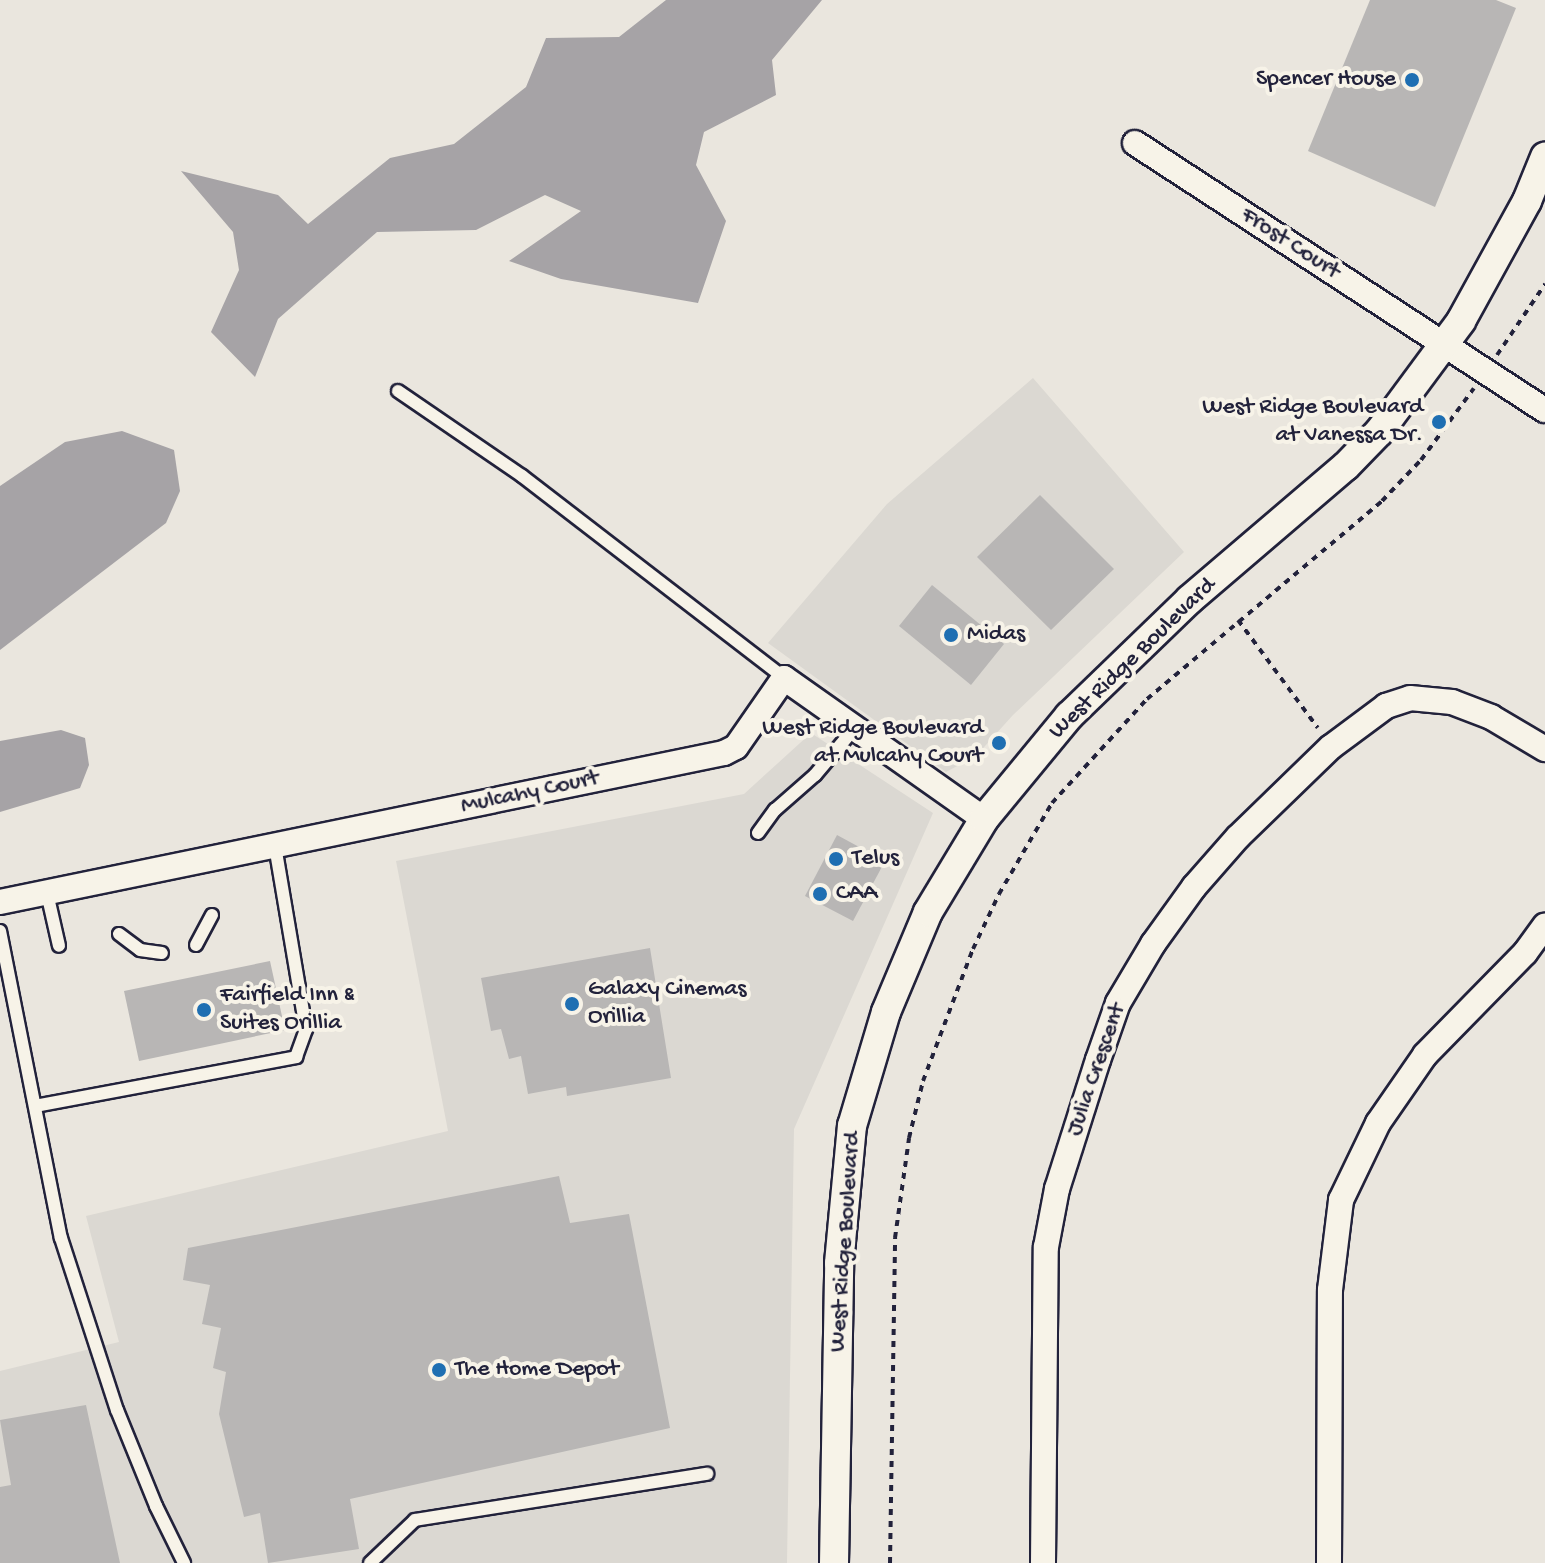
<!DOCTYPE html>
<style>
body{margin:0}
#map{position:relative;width:1545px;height:1563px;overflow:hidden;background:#eae6de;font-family:"Gochi Hand",sans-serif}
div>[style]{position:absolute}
.built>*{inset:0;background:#dbd8d2}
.water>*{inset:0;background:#a6a3a6}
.building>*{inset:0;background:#b8b6b5}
.path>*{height:4px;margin-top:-2px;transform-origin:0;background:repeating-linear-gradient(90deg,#22223b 0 6px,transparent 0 12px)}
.roads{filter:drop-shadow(2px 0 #22223b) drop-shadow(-2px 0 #22223b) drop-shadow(0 2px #22223b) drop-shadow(0 -2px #22223b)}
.service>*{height:12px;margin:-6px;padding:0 6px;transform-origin:6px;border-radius:6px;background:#f7f3e8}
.minor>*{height:24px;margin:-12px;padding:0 12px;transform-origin:12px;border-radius:12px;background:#f7f3e8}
.tertiary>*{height:28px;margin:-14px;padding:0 14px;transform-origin:14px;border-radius:14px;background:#f7f3e8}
.dots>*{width:22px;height:22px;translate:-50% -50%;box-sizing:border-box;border:4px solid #f7f3e8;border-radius:50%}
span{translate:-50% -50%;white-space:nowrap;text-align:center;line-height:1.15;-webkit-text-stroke:8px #f7f3e8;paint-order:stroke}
.poi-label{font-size:24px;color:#22223b}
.right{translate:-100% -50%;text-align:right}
.left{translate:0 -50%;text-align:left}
.street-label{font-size:24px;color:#22223b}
</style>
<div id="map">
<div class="built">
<i style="clip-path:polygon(1033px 378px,1184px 552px,1013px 715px,976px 756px,946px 772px,768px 643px,887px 504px)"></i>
<i style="clip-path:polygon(811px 733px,933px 813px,794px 1129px,787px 1563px,0 1563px,0 1371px,119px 1342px,86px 1216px,448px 1131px,396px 861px,744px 794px)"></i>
</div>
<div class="water">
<i style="clip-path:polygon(666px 0,822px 0,772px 60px,776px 95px,704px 132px,696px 165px,726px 221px,698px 303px,561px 279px,509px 261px,581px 211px,545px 195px,476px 230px,377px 232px,278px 319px,255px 377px,211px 332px,239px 270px,233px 232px,181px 171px,278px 195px,308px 224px,390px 158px,454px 144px,526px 87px,546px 38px,619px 37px)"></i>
<i style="clip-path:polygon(122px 431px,174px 450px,180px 491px,166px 523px,0 650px,0 486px,65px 442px)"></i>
<i style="clip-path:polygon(61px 730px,85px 738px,89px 765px,80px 788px,0 812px,0 741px)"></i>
</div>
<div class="building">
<i style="clip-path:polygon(1370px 0,1496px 0,1516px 8px,1435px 207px,1308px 151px)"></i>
<i style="clip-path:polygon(1040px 495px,1114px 569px,1051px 630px,977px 557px)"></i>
<i style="clip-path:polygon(932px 585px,1004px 644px,971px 685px,899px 626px)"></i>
<i style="clip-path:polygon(837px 835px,885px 861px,853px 921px,805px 896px)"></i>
<i style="clip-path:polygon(650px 948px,671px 1078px,567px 1096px,566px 1087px,528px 1094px,521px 1056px,509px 1059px,501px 1029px,491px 1031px,481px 978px)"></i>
<i style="clip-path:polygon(270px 961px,285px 1030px,139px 1061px,124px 991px)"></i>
<i style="clip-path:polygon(559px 1176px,570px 1223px,629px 1214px,670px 1428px,350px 1499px,359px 1549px,268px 1563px,260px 1513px,244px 1517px,219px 1414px,226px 1372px,213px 1368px,221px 1328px,202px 1324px,210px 1285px,183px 1280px,188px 1248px)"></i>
<i style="clip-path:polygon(86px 1405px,120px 1563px,0 1563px,0 1487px,11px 1485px,0 1420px)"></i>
</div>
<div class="path">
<i style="left:1497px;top:355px;width:86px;rotate:-55.9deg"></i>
<i style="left:1238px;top:620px;width:134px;rotate:53.5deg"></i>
<i style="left:890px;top:1563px;width:325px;rotate:-89.1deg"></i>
<i style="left:895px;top:1238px;width:101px;rotate:-82deg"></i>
<i style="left:909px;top:1138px;width:59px;rotate:-76.2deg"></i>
<i style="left:923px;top:1081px;width:141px;rotate:-69.3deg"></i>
<i style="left:973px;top:949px;width:61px;rotate:-64.7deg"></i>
<i style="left:999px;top:894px;width:105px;rotate:-59.8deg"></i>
<i style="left:1052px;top:803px;width:141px;rotate:-47.6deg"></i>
<i style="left:1147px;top:699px;width:307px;rotate:-40.1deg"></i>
<i style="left:1382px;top:501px;width:57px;rotate:-46.4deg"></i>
<i style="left:1421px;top:460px;width:89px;rotate:-53.6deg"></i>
</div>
<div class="roads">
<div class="service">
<i style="left:398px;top:391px;width:150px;rotate:34.4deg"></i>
<i style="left:522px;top:476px;width:331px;rotate:37.6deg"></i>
<i style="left:758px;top:833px;width:29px;rotate:-54deg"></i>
<i style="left:775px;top:810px;width:53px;rotate:-41.2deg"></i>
<i style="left:815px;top:775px;width:60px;rotate:-49.7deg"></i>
<i style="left:47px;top:893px;width:54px;rotate:77.2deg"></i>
<i style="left:0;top:931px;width:313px;rotate:78.8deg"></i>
<i style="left:61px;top:1238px;width:181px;rotate:72deg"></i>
<i style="left:117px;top:1410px;width:104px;rotate:67.9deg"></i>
<i style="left:156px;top:1506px;width:64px;rotate:63.8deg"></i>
<i style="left:119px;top:934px;width:26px;rotate:37deg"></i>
<i style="left:140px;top:950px;width:22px;rotate:8deg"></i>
<i style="left:196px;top:945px;width:34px;rotate:-62deg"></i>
<i style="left:35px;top:1106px;width:266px;rotate:-10.6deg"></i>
<i style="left:296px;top:1057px;width:30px;rotate:-70deg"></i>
<i style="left:306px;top:1029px;width:186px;rotate:-99.6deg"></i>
<i style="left:370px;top:1563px;width:62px;rotate:-43.7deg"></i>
<i style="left:415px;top:1520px;width:296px;rotate:-9deg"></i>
</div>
<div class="minor">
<i style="left:1135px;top:143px;width:489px;rotate:33.1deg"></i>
<i style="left:0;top:902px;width:739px;rotate:-11.63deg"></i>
<i style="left:724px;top:753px;width:13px;rotate:-27deg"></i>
<i style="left:736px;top:747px;width:84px;rotate:-55.2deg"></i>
<i style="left:784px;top:678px;width:245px;rotate:35.2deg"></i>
<i style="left:1043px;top:1563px;width:316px;rotate:-89.5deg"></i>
<i style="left:1046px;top:1247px;width:59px;rotate:-79.3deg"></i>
<i style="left:1057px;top:1189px;width:135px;rotate:-72.4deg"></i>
<i style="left:1098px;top:1060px;width:60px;rotate:-70.7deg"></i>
<i style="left:1118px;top:1003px;width:69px;rotate:-59.3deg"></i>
<i style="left:1153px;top:944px;width:70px;rotate:-54.3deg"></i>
<i style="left:1194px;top:887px;width:67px;rotate:-48.7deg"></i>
<i style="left:1238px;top:837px;width:129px;rotate:-44.1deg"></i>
<i style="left:1331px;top:747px;width:69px;rotate:-36.7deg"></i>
<i style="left:1386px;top:706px;width:25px;rotate:-18deg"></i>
<i style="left:1410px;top:698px;width:42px;rotate:5.4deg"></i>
<i style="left:1452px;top:702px;width:42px;rotate:21deg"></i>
<i style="left:1491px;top:717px;width:63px;rotate:30.7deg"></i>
<i style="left:1329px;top:1563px;width:273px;rotate:-89.8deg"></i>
<i style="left:1330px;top:1290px;width:91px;rotate:-83deg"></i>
<i style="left:1341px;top:1200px;width:85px;rotate:-64.3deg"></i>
<i style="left:1378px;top:1123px;width:83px;rotate:-55.3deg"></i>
<i style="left:1425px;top:1055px;width:143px;rotate:-45.6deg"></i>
<i style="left:1525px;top:953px;width:34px;rotate:-54deg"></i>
</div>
<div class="tertiary">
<i style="left:834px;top:1563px;width:300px;rotate:-89deg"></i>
<i style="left:839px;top:1263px;width:138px;rotate:-84.6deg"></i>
<i style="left:852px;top:1126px;width:119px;rotate:-73.4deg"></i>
<i style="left:886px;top:1012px;width:108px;rotate:-67.2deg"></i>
<i style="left:928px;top:912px;width:109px;rotate:-58.9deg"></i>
<i style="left:984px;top:819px;width:134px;rotate:-50.5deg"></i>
<i style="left:1069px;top:716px;width:167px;rotate:-44deg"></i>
<i style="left:1189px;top:600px;width:206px;rotate:-40.5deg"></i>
<i style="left:1346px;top:466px;width:47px;rotate:-45.9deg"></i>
<i style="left:1379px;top:432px;width:138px;rotate:-53.5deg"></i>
<i style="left:1461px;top:321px;width:137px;rotate:-61.2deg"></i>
<i style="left:1527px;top:201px;width:48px;rotate:-67.8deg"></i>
</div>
</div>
<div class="dots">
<i style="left:1412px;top:80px;background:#1f6fb2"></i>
<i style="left:1439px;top:422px;background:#1f6fb2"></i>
<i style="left:951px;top:635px;background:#1f6fb2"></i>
<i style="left:999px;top:743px;background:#1f6fb2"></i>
<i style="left:836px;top:859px;background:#1f6fb2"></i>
<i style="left:820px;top:894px;background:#1f6fb2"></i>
<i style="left:572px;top:1004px;background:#1f6fb2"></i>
<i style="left:204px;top:1010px;background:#1f6fb2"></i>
<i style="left:439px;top:1370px;background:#1f6fb2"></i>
</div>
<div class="poi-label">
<span class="right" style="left:1396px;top:80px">Spencer House</span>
<span class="right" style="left:1423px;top:422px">West Ridge Boulevard<br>at Vanessa Dr.</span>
<span class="left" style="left:967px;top:635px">Midas</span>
<span class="right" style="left:983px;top:743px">West Ridge Boulevard<br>at Mulcahy Court</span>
<span class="left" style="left:852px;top:859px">Telus</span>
<span class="left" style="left:836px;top:894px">CAA</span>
<span class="left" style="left:588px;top:1004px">Galaxy Cinemas<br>Orillia</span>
<span class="left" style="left:220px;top:1010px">Fairfield Inn &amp;<br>Suites Orillia</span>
<span class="left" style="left:455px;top:1370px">The Home Depot</span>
</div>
<div class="street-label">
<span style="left:1290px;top:244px;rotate:33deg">Frost Court</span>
<span style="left:1133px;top:659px;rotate:-44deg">West Ridge Boulevard</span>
<span style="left:530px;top:793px;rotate:-12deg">Mulcahy Court</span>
<span style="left:1097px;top:1070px;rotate:-71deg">Julia Crescent</span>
<span style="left:846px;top:1242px;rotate:-86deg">West Ridge Boulevard</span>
</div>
</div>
